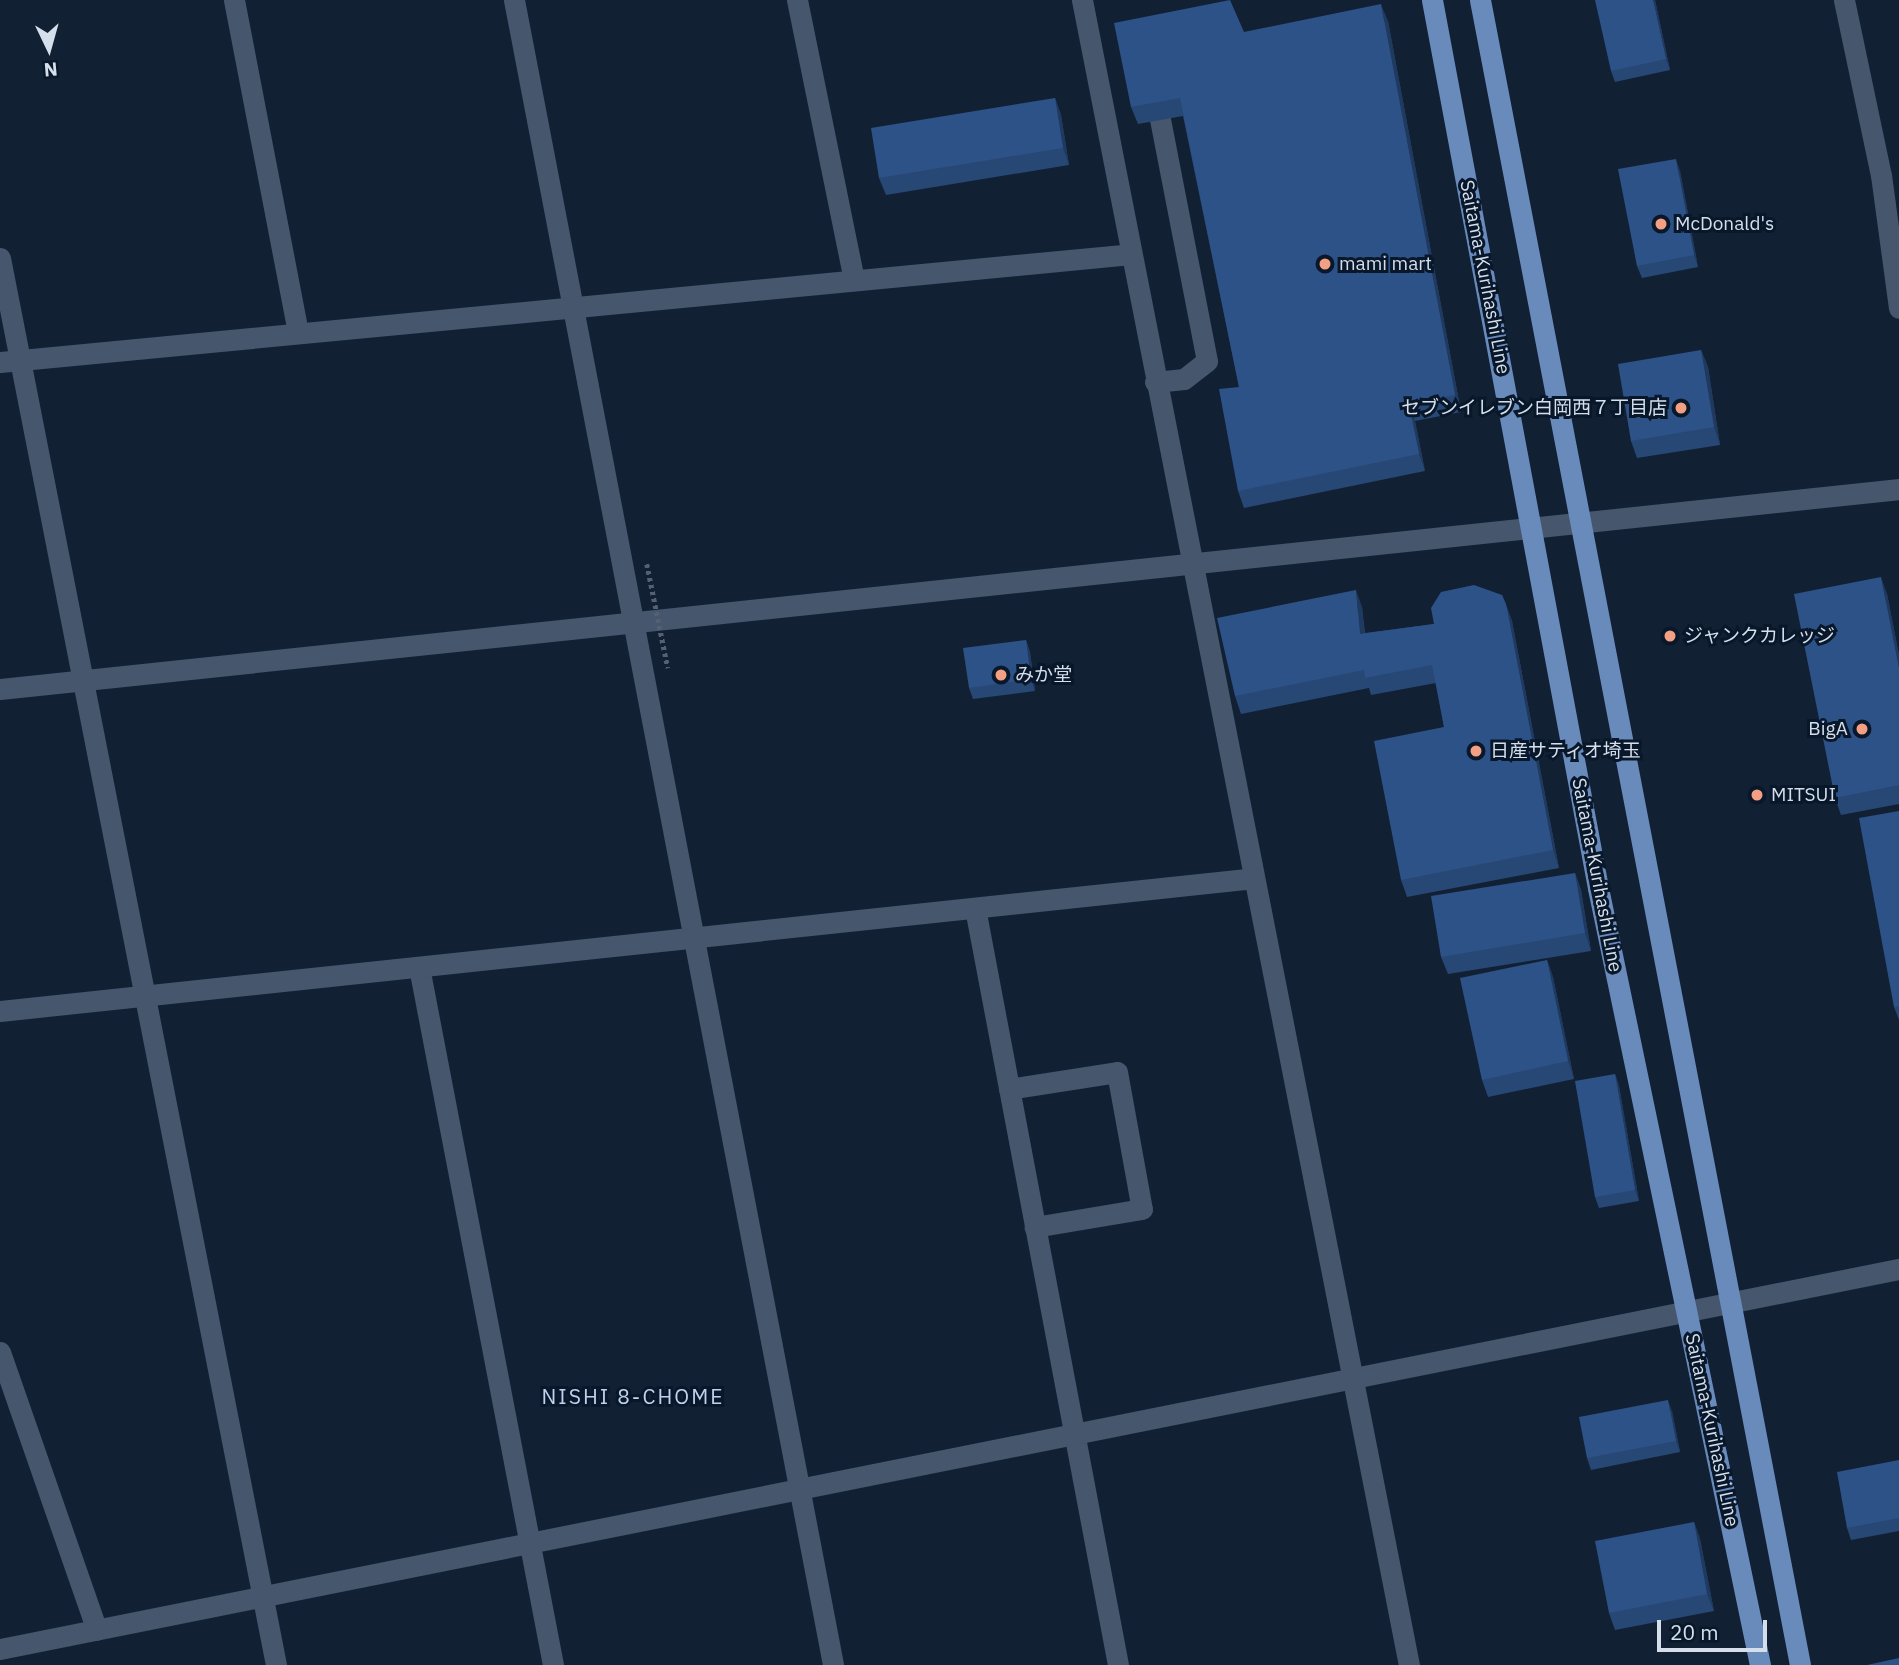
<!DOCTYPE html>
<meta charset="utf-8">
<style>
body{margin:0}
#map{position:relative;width:1899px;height:1665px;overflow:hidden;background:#122034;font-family:"IBM Plex Sans","Noto Sans JP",sans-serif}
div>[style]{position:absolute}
.minor>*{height:21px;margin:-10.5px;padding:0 10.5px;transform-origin:10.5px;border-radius:10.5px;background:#45566d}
.major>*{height:21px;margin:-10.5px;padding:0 10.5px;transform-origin:10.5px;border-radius:10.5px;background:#698bbc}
.path-bridge>*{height:4.5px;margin-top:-2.25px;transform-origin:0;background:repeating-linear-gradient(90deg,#556173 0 3.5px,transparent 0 7px)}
.wall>*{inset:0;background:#274774}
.shaded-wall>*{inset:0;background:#20395e}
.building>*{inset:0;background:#2d5287}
.dots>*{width:19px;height:19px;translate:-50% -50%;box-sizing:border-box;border:4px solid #09172a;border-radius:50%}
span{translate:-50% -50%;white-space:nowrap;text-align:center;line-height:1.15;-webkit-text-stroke:6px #09172a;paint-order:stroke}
.poi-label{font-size:19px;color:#d5dfec}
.left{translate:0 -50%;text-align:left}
.right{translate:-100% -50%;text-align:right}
.street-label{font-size:19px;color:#d5dfec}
.neighbourhood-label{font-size:21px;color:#bfd2ed;letter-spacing:2px}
.north{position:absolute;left:14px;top:14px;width:70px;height:70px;-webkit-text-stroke:5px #09172a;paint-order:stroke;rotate:175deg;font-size:19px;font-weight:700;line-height:28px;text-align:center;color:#d5dfec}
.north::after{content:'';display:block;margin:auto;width:24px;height:32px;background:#d5dfec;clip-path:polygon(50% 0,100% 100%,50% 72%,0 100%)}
.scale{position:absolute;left:1657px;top:1620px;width:110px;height:32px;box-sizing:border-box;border:4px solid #d5dfec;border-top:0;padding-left:9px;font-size:21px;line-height:24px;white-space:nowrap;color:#d5dfec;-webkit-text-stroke:5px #09172a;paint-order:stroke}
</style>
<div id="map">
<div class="minor">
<i style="left:234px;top:0;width:339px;rotate:79.1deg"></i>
<i style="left:514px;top:0;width:1695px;rotate:79.15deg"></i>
<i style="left:797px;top:0;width:286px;rotate:78.5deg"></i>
<i style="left:1082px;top:0;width:1697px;rotate:78.89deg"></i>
<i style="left:1844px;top:0;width:179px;rotate:78.1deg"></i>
<i style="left:1881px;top:175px;width:134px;rotate:82.3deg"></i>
<i style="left:0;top:258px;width:1434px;rotate:78.9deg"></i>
<i style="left:0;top:362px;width:1136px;rotate:-5.45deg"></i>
<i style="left:1155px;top:382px;width:29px;rotate:-6deg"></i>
<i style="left:1184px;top:379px;width:29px;rotate:-38deg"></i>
<i style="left:1207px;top:361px;width:246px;rotate:-101deg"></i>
<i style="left:0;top:689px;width:1910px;rotate:-6.01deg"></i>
<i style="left:975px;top:908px;width:770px;rotate:79.3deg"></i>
<i style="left:419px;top:967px;width:711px;rotate:79.13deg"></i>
<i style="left:0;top:1011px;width:1261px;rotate:-6.05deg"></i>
<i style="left:1009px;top:1089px;width:109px;rotate:-8.9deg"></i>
<i style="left:1117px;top:1072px;width:139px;rotate:79.7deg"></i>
<i style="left:1142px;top:1209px;width:109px;rotate:170.5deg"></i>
<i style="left:0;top:1352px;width:294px;rotate:70.8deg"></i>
<i style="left:0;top:1649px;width:1937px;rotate:-11.32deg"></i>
</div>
<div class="major">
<i style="left:1432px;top:0;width:903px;rotate:79.41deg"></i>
<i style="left:1598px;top:888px;width:794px;rotate:78.22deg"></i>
<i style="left:1480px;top:0;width:1695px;rotate:79.12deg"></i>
</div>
<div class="path-bridge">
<i style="left:647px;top:564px;width:106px;rotate:78.6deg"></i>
</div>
<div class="wall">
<i style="clip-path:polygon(1655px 0,1670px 70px,1615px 82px,1611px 71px)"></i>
<i style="clip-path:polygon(1388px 21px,1461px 412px,1415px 421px,1425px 471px,1244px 508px,1238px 491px,1239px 387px,1183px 116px,1138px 124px,1131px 107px,1244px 32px)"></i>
<i style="clip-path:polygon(1055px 98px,1061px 115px,1069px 165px,886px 195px,879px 178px)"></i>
<i style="clip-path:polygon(1680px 171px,1698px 267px,1642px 278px,1637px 266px)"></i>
<i style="clip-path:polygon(1701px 350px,1708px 367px,1720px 445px,1637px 458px,1631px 441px)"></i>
<i style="clip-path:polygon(1887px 594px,1899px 655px,1899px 804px,1841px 815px,1835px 798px)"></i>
<i style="clip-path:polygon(1502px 595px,1512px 621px,1559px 868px,1407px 897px,1401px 880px,1444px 727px,1436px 683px,1371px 695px,1369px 688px,1241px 714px,1235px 696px,1362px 607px,1365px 633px,1434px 624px)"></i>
<i style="clip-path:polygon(1026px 640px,1030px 652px,1035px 691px,973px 699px,969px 688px)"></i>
<i style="clip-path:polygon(1899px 811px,1899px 1020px,1894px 1007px)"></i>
<i style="clip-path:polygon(1575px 873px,1581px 890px,1591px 951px,1448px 974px,1441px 957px)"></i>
<i style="clip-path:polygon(1547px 960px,1553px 977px,1574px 1079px,1488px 1097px,1482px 1080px)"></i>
<i style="clip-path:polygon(1615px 1074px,1619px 1086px,1639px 1201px,1599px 1208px,1595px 1197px)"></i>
<i style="clip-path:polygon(1672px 1411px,1680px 1452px,1591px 1470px,1587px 1458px)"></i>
<i style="clip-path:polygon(1899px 1460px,1899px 1531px,1851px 1540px,1847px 1528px)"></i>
<i style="clip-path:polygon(1694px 1522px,1700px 1539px,1714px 1611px,1615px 1630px,1609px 1613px)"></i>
</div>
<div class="shaded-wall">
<i style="clip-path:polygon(1653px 0,1655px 0,1670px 70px,1666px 59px)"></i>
<i style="clip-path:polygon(1381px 4px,1388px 21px,1461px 412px,1455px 395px)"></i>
<i style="clip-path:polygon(1055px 98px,1061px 115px,1069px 165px,1063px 148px)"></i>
<i style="clip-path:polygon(1676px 159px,1680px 171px,1698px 267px,1694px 255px)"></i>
<i style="clip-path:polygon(1701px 350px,1708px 367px,1720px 445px,1714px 427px)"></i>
<i style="clip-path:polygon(1409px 404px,1415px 421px,1425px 471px,1419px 454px)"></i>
<i style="clip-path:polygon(1881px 577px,1887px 594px,1899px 655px,1899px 669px)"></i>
<i style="clip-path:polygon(1356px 590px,1362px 607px,1366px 651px,1360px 634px)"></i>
<i style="clip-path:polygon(1506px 604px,1512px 621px,1559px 868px,1553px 850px)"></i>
<i style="clip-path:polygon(1026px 640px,1030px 652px,1035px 691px,1031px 679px)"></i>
<i style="clip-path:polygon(1575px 873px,1581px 890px,1591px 951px,1585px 933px)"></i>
<i style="clip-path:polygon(1547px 960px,1553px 977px,1574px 1079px,1568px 1061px)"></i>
<i style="clip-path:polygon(1615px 1074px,1619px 1086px,1639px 1201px,1635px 1190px)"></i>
<i style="clip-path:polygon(1668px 1400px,1672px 1411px,1680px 1452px,1676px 1441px)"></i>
<i style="clip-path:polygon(1694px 1522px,1700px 1539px,1714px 1611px,1707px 1594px)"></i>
</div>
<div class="building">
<i style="clip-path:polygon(1230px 0,1244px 32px,1381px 4px,1455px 395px,1409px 404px,1419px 454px,1238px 491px,1219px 389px,1239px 387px,1180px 98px,1131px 107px,1114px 23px)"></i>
<i style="clip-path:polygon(1595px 0,1653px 0,1666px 59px,1611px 71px)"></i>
<i style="clip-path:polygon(1055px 98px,1063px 148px,879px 178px,871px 128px)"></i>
<i style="clip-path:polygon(1676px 159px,1694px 255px,1637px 266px,1618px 169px)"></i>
<i style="clip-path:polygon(1701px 350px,1714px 427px,1631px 441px,1618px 364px)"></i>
<i style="clip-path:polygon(1881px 577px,1899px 669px,1899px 785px,1835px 798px,1794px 594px)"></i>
<i style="clip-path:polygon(1474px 585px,1502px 595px,1506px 604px,1553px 850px,1401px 880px,1374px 741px,1444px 727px,1432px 665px,1365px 678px,1364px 670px,1235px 696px,1217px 618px,1356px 590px,1360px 634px,1434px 624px,1431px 608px,1441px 592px)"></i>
<i style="clip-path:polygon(1026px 640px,1031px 679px,969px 688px,963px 648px)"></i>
<i style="clip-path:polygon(1899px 811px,1899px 1006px,1894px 1007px,1859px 818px)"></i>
<i style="clip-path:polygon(1575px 873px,1585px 933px,1441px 957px,1431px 896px)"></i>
<i style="clip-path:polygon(1547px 960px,1568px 1061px,1482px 1080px,1460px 978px)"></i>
<i style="clip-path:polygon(1615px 1074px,1635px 1190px,1595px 1197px,1575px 1081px)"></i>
<i style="clip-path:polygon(1668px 1400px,1676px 1441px,1587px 1458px,1579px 1417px)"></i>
<i style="clip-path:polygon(1899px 1460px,1899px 1518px,1847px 1528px,1837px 1472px)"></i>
<i style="clip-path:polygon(1694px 1522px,1707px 1594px,1609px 1613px,1595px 1541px)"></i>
<i style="clip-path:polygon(1899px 1658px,1899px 1665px,1867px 1665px)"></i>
</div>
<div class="dots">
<i style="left:1661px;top:224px;background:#f39f83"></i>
<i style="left:1325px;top:264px;background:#f39f83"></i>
<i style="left:1681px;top:408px;background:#f39f83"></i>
<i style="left:1670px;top:636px;background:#f39f83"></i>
<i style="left:1001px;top:675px;background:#f39f83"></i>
<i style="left:1862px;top:729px;background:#f39f83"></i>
<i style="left:1476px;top:751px;background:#f39f83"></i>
<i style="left:1757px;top:795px;background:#f39f83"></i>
</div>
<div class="poi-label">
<span class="left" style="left:1675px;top:224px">McDonald's</span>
<span class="left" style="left:1339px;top:264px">mami mart</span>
<span class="right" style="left:1667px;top:408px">セブンイレブン白岡西７丁目店</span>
<span class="left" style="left:1684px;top:636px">ジャンクカレッジ</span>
<span class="left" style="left:1015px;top:675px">みか堂</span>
<span class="right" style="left:1848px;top:729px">BigA</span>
<span class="left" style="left:1490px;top:751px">日産サティオ埼玉</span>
<span class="left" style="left:1771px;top:795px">MITSUI</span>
</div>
<div class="street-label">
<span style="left:1485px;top:277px;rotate:79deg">Saitama-Kurihashi Line</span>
<span style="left:1597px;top:875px;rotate:79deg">Saitama-Kurihashi Line</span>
<span style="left:1712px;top:1430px;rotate:78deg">Saitama-Kurihashi Line</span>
</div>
<div class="neighbourhood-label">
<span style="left:633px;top:1396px">NISHI 8-CHOME</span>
</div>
<div class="north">N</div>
<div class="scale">20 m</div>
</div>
